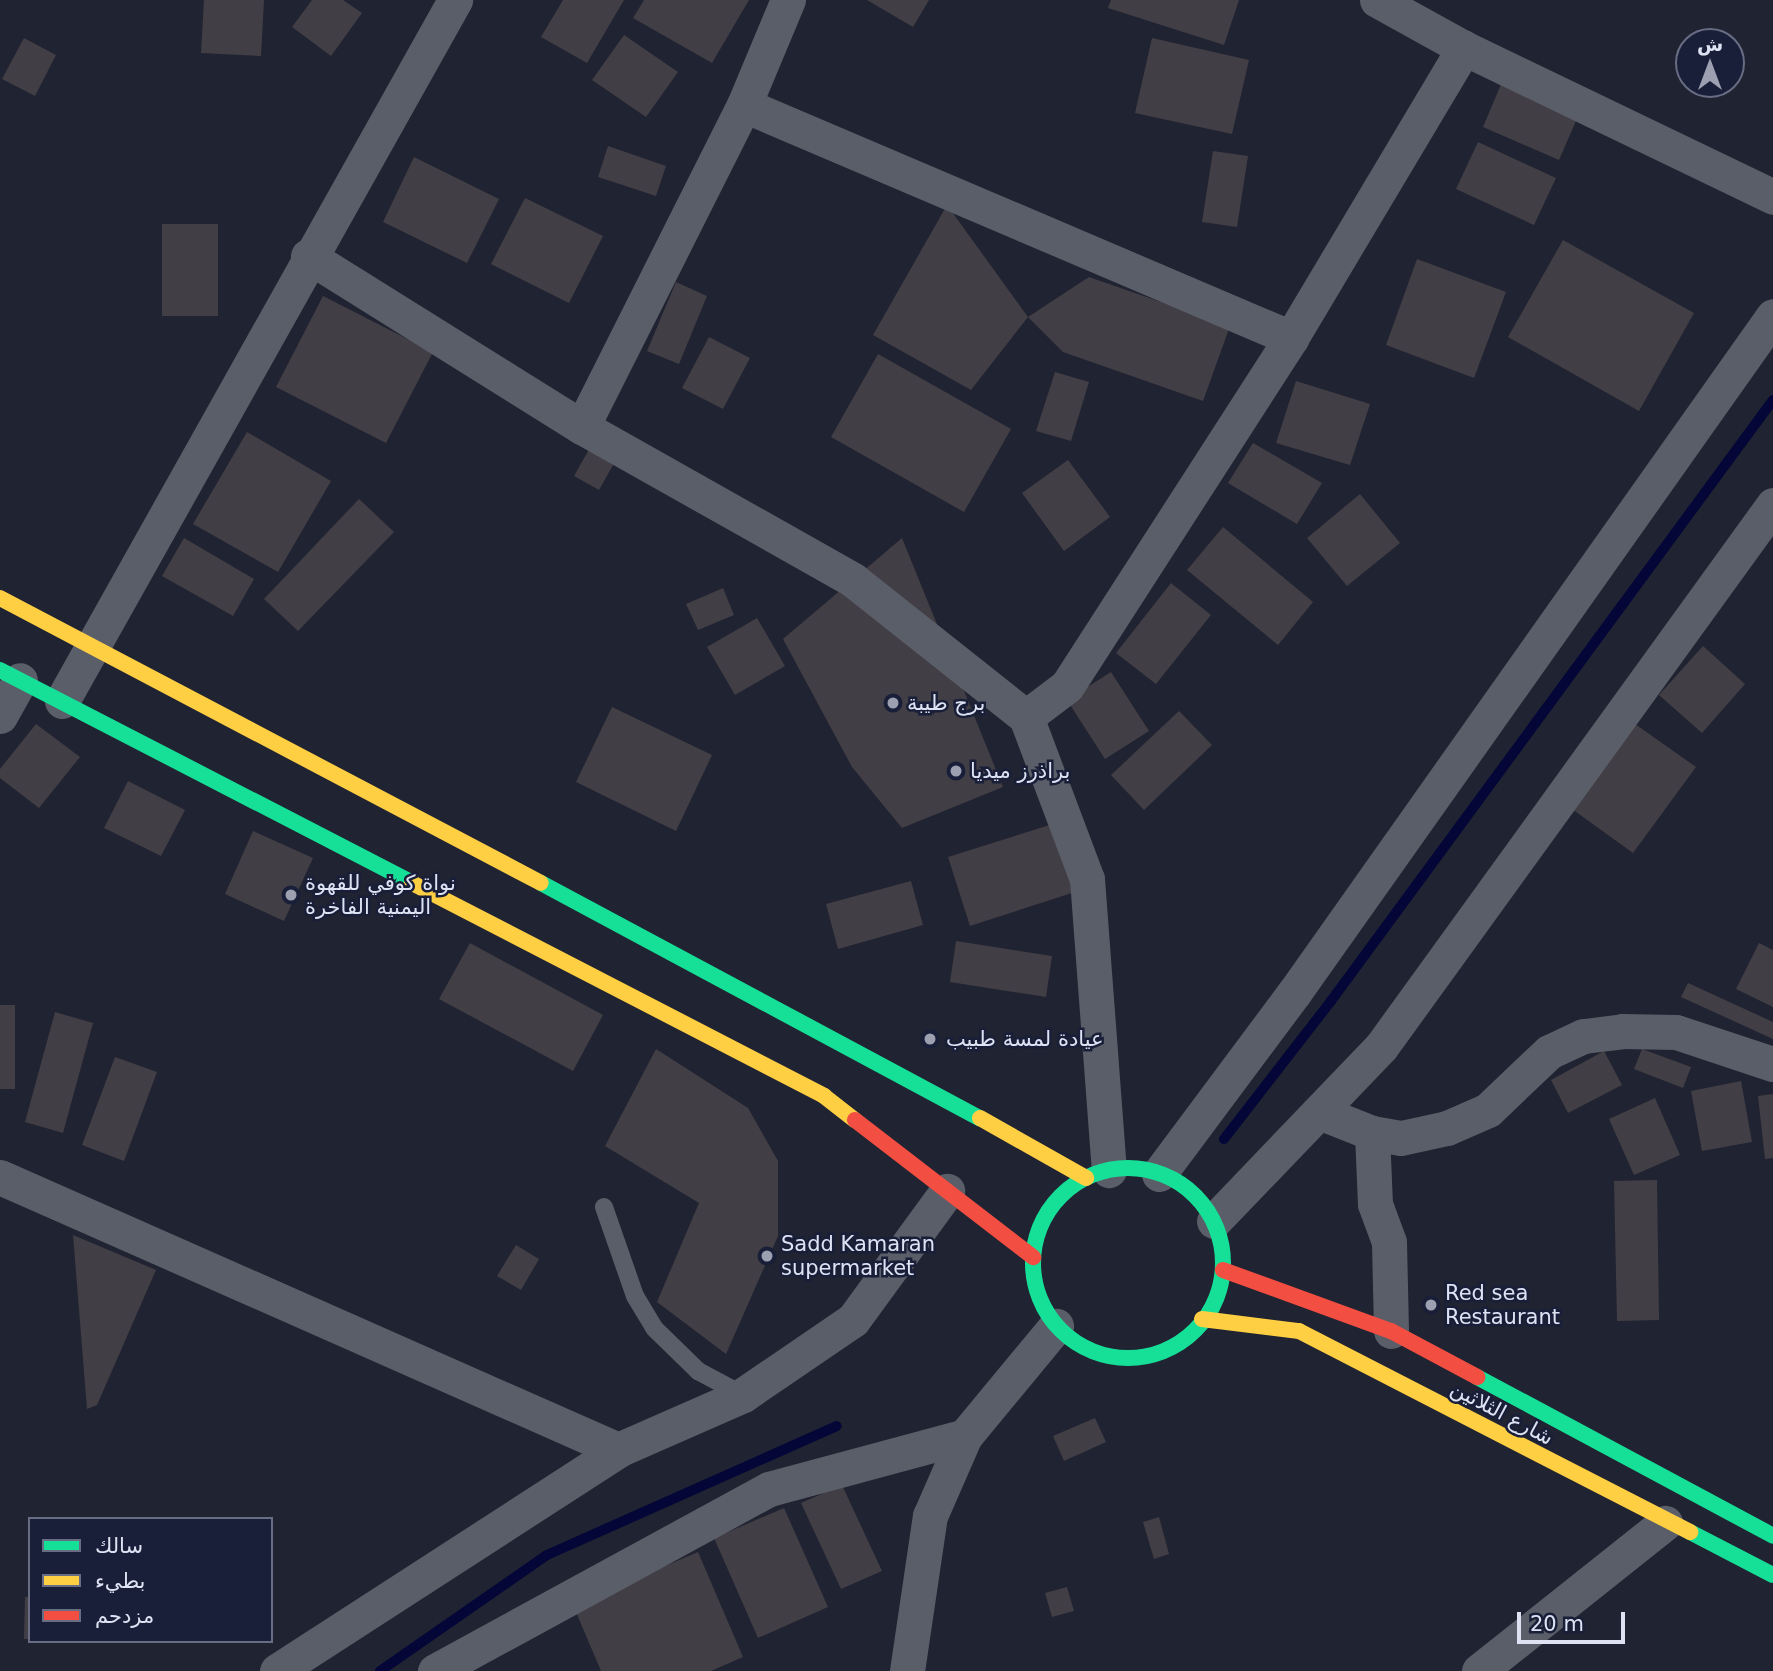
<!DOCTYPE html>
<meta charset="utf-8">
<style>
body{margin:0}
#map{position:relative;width:1773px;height:1671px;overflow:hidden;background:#202331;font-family:"DejaVu Sans","Noto Naskh Arabic",sans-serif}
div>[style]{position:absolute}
.stream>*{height:10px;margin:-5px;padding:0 5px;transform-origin:5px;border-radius:5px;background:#030637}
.building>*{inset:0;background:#423e45}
.lane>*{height:18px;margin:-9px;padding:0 9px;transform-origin:9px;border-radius:9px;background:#5a5e68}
.street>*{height:35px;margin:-17.5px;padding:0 17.5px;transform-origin:17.5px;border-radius:17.5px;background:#5a5e68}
.fast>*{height:16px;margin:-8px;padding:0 8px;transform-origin:8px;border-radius:8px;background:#16e098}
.fast>.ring{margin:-8px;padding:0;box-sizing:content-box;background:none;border:16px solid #16e098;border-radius:50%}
.slow>*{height:16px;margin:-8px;padding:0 8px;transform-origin:8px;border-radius:8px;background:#ffcf43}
.jam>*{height:16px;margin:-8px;padding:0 8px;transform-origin:8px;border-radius:8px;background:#f24e42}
.dots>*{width:19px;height:19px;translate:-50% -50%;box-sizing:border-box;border:4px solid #191f38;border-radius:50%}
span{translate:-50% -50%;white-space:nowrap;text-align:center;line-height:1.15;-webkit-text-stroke:5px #191f38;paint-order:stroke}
.poi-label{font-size:21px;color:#dee3f4}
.left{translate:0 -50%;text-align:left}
.street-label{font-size:21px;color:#dee3f4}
.legend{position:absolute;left:28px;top:1517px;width:245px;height:126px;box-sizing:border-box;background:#191f38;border:2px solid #686d83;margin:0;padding:9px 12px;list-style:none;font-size:21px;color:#dee3f4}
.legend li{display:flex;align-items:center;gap:14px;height:35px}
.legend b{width:35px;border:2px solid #686d83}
.north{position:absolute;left:1675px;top:28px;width:70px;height:70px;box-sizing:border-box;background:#191f38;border:2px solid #686d83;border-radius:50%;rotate:0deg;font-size:19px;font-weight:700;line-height:28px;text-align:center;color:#dee3f4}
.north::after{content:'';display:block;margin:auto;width:24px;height:32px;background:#9ca0b0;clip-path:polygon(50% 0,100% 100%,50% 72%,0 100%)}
.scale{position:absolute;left:1517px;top:1612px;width:108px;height:32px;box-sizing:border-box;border:4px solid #dee3f4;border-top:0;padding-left:9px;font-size:21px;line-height:24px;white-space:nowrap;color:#dee3f4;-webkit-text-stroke:5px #191f38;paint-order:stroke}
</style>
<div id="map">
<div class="stream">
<i style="left:1224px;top:1139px;width:175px;rotate:-52.2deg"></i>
<i style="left:1331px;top:1001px;width:746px;rotate:-53.67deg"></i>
<i style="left:380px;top:1671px;width:203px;rotate:-34.8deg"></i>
<i style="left:547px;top:1555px;width:317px;rotate:-24deg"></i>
</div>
<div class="building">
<i style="clip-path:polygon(204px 0,264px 0,261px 56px,201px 53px)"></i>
<i style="clip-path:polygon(312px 0,343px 0,362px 13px,331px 56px,292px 27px)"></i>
<i style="clip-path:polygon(563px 0,624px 0,587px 63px,541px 37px)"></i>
<i style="clip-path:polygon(644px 0,749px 0,712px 63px,633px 18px)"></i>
<i style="clip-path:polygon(867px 0,929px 0,913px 27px)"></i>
<i style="clip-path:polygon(1111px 0,1239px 0,1224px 45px,1108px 8px)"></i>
<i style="clip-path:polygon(624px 35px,678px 72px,646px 117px,592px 80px)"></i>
<i style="clip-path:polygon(24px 38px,56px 55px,35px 96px,2px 79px)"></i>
<i style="clip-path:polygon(1152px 38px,1249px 60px,1232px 134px,1135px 113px)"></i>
<i style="clip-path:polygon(1502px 82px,1579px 114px,1559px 160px,1483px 127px)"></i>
<i style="clip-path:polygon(1478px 142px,1556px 178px,1534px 225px,1456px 189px)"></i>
<i style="clip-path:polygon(608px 146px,666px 166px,656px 196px,598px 177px)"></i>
<i style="clip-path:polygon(1213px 151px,1248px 156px,1237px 227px,1202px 222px)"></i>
<i style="clip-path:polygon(414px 157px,499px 199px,467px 263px,383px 222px)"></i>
<i style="clip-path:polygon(525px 198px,603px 236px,569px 303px,491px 264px)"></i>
<i style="clip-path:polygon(947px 205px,1028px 317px,971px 390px,873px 335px)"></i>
<i style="clip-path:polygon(162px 224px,218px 224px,218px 316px,162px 316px)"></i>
<i style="clip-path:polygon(1563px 240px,1694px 313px,1639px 411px,1508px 337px)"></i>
<i style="clip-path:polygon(1417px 259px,1506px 292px,1474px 378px,1386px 345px)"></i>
<i style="clip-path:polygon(1089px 277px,1230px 326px,1203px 401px,1063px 352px,1028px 317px)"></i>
<i style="clip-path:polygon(676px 282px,707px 296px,679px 364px,647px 351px)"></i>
<i style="clip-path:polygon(323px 296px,433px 352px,386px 443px,276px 387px)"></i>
<i style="clip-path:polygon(709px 337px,750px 358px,723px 409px,682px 388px)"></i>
<i style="clip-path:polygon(878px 354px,1011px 429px,964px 512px,831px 437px)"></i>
<i style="clip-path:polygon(1055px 372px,1089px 382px,1071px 441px,1036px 431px)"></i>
<i style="clip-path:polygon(1296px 381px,1370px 404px,1350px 465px,1276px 443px)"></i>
<i style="clip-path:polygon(247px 432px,331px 481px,278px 572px,193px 524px)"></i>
<i style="clip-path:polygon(596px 437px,621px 451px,599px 490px,574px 476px)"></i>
<i style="clip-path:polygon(1253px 443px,1322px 483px,1297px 524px,1228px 483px)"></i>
<i style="clip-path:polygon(1068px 460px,1110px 517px,1064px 551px,1022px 493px)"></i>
<i style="clip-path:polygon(1360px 494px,1400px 543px,1347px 586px,1307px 538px)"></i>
<i style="clip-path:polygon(359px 499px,394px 532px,298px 631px,264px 599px)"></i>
<i style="clip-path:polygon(1223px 527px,1313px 602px,1278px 645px,1187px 570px)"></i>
<i style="clip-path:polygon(184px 538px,254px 579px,233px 616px,162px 576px)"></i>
<i style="clip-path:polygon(902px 538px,1003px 787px,902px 828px,852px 767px,783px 639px)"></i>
<i style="clip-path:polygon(1171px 583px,1211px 615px,1156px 684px,1116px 653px)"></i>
<i style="clip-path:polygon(723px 588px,734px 615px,698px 630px,686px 604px)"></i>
<i style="clip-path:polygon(757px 618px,785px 666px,735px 695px,707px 647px)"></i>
<i style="clip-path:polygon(1703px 646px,1745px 684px,1702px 733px,1659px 695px)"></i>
<i style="clip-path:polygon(1111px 672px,1149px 731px,1105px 759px,1067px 700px)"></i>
<i style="clip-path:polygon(612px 707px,712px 755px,676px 831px,576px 782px)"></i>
<i style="clip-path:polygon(1179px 711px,1212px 745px,1144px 810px,1111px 775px)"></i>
<i style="clip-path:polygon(1628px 719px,1696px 767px,1633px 853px,1565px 804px)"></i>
<i style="clip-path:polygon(36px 724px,80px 757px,39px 808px,0 778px,0 769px)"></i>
<i style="clip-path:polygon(128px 781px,185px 810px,161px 856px,104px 828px)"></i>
<i style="clip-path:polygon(1056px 823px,1078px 891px,970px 926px,948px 857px)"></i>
<i style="clip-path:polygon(253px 831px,313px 858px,284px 921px,225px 894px)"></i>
<i style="clip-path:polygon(911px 881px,923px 925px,838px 949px,826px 904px)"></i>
<i style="clip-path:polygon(956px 941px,1052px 956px,1046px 997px,950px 982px)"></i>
<i style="clip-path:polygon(470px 943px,603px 1015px,573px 1071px,439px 999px)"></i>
<i style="clip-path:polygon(1759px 943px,1773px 950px,1773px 1007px,1736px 989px)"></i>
<i style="clip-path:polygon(1688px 983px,1773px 1022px,1773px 1039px,1681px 997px)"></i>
<i style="clip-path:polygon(0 1005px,15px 1005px,15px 1089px,0 1089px)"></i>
<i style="clip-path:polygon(55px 1012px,93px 1023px,63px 1133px,25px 1122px)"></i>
<i style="clip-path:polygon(656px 1049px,748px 1108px,778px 1161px,778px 1236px,726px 1354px,657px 1302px,699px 1203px,605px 1146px)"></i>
<i style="clip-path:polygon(1642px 1049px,1691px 1067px,1683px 1088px,1634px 1069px)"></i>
<i style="clip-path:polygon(1604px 1051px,1622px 1085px,1568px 1113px,1551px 1080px)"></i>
<i style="clip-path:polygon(115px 1057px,157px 1072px,124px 1161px,82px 1145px)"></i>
<i style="clip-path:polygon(1741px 1081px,1752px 1142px,1702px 1151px,1691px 1091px)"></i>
<i style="clip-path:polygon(1773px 1094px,1773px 1158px,1765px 1159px,1758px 1096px)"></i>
<i style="clip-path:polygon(1655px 1098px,1680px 1155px,1634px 1175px,1609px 1119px)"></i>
<i style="clip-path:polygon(1657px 1180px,1659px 1320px,1617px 1321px,1614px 1181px)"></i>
<i style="clip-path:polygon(73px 1235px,156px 1270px,97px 1405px,87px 1409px)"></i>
<i style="clip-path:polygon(516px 1245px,539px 1259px,521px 1290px,497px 1276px)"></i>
<i style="clip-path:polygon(1095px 1418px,1106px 1442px,1064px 1461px,1053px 1436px)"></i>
<i style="clip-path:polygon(842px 1485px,882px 1571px,841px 1589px,801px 1503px)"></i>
<i style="clip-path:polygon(784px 1508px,828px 1607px,758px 1638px,714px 1538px)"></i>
<i style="clip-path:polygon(1159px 1517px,1169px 1554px,1154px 1559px,1143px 1522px)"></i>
<i style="clip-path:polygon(698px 1552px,743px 1657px,711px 1671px,601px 1671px,573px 1605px)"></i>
<i style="clip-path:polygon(1067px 1587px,1074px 1611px,1052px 1617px,1045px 1593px)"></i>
<i style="clip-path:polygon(25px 1597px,30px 1597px,30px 1639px,24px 1639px)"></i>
</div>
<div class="lane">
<i style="left:604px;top:1207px;width:94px;rotate:70.8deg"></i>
<i style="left:635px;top:1296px;width:37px;rotate:59deg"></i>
<i style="left:654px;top:1328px;width:62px;rotate:44.3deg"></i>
<i style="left:698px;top:1371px;width:51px;rotate:28.1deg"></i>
</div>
<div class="street">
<i style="left:1377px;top:0;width:99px;rotate:28.9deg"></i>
<i style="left:1464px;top:48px;width:343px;rotate:25.7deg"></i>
<i style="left:744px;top:105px;width:595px;rotate:23.07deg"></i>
<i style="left:308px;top:256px;width:323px;rotate:32deg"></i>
<i style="left:582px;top:427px;width:311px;rotate:29.4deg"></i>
<i style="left:853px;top:580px;width:221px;rotate:38.4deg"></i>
<i style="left:1026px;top:717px;width:173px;rotate:69.4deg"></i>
<i style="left:1087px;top:879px;width:292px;rotate:85.7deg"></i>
<i style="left:582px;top:427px;width:360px;rotate:-63.3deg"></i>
<i style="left:744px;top:105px;width:114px;rotate:-67.3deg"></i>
<i style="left:62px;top:701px;width:804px;rotate:-60.72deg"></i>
<i style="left:0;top:716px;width:41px;rotate:-60.9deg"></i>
<i style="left:1026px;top:717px;width:51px;rotate:-37.1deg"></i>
<i style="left:1067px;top:686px;width:414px;rotate:-57.2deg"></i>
<i style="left:1291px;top:338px;width:338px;rotate:-59.2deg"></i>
<i style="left:1319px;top:1112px;width:57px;rotate:21.6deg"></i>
<i style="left:1372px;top:1133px;width:29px;rotate:10deg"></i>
<i style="left:1401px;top:1138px;width:47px;rotate:-12.3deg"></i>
<i style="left:1447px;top:1128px;width:45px;rotate:-23.7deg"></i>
<i style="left:1488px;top:1110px;width:84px;rotate:-43.6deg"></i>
<i style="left:1549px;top:1052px;width:38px;rotate:-25deg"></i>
<i style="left:1584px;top:1036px;width:38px;rotate:-7deg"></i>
<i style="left:1622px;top:1031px;width:54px;rotate:1.1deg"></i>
<i style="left:1676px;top:1032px;width:102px;rotate:18.3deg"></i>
<i style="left:1372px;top:1133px;width:71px;rotate:87.6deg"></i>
<i style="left:1375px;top:1204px;width:40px;rotate:69.8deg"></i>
<i style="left:1389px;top:1242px;width:89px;rotate:88.7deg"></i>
<i style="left:1159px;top:1174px;width:226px;rotate:-53.3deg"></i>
<i style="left:1294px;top:993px;width:829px;rotate:-54.72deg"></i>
<i style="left:0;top:1177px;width:676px;rotate:23.83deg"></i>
<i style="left:1214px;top:1221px;width:241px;rotate:-46.2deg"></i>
<i style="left:1381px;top:1047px;width:669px;rotate:-54.12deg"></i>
<i style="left:277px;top:1671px;width:406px;rotate:-32.9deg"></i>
<i style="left:618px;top:1450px;width:137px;rotate:-23.7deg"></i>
<i style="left:743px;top:1395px;width:133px;rotate:-34.3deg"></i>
<i style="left:853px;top:1320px;width:160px;rotate:-53.9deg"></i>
<i style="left:435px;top:1671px;width:380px;rotate:-28.6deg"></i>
<i style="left:769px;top:1489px;width:203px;rotate:-15.1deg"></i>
<i style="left:907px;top:1671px;width:157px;rotate:-81.6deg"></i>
<i style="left:930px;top:1516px;width:87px;rotate:-66.4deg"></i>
<i style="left:965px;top:1436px;width:143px;rotate:-50.4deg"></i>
<i style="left:1479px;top:1671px;width:238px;rotate:-38.5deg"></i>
</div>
<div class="fast">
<i style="left:0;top:670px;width:464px;rotate:27.3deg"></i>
<i style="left:541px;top:883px;width:498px;rotate:28.2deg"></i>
<i class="ring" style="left:1033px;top:1168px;width:174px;height:174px"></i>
<i style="left:1477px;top:1377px;width:336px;rotate:28.2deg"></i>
<i style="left:1690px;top:1532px;width:93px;rotate:27.4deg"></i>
</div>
<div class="slow">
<i style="left:0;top:598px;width:611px;rotate:27.78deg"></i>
<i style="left:412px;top:883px;width:464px;rotate:27.3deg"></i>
<i style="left:824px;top:1096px;width:39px;rotate:38deg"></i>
<i style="left:980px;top:1118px;width:122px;rotate:29.5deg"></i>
<i style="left:1202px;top:1319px;width:98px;rotate:7.1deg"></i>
<i style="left:1299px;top:1331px;width:440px;rotate:27.2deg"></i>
</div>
<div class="jam">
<i style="left:855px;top:1120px;width:225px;rotate:37.6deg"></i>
<i style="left:1223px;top:1270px;width:179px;rotate:20deg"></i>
<i style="left:1391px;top:1331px;width:98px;rotate:28.1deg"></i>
</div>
<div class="dots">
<i style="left:893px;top:703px;background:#9ca0b0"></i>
<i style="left:956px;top:771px;background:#9ca0b0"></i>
<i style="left:291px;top:895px;background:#9ca0b0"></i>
<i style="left:930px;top:1039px;background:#9ca0b0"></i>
<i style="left:767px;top:1256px;background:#9ca0b0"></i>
<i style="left:1431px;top:1305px;background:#9ca0b0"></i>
</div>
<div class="poi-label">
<span class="left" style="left:907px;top:703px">برج طيبة</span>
<span class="left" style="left:970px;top:771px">براذرز ميديا</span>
<span class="left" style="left:305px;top:895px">نواة كوفي للقهوة<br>اليمنية الفاخرة</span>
<span class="left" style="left:946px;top:1039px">عيادة لمسة طبيب</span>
<span class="left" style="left:781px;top:1256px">Sadd Kamaran<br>supermarket</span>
<span class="left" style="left:1445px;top:1305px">Red sea<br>Restaurant</span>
</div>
<div class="street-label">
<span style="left:1502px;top:1413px;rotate:28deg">شارع الثلاثين</span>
</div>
<ul class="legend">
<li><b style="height:9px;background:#16e098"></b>سالك</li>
<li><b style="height:9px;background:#ffcf43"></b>بطيء</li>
<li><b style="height:9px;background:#f24e42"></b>مزدحم</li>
</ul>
<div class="north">ش</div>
<div class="scale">20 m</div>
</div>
